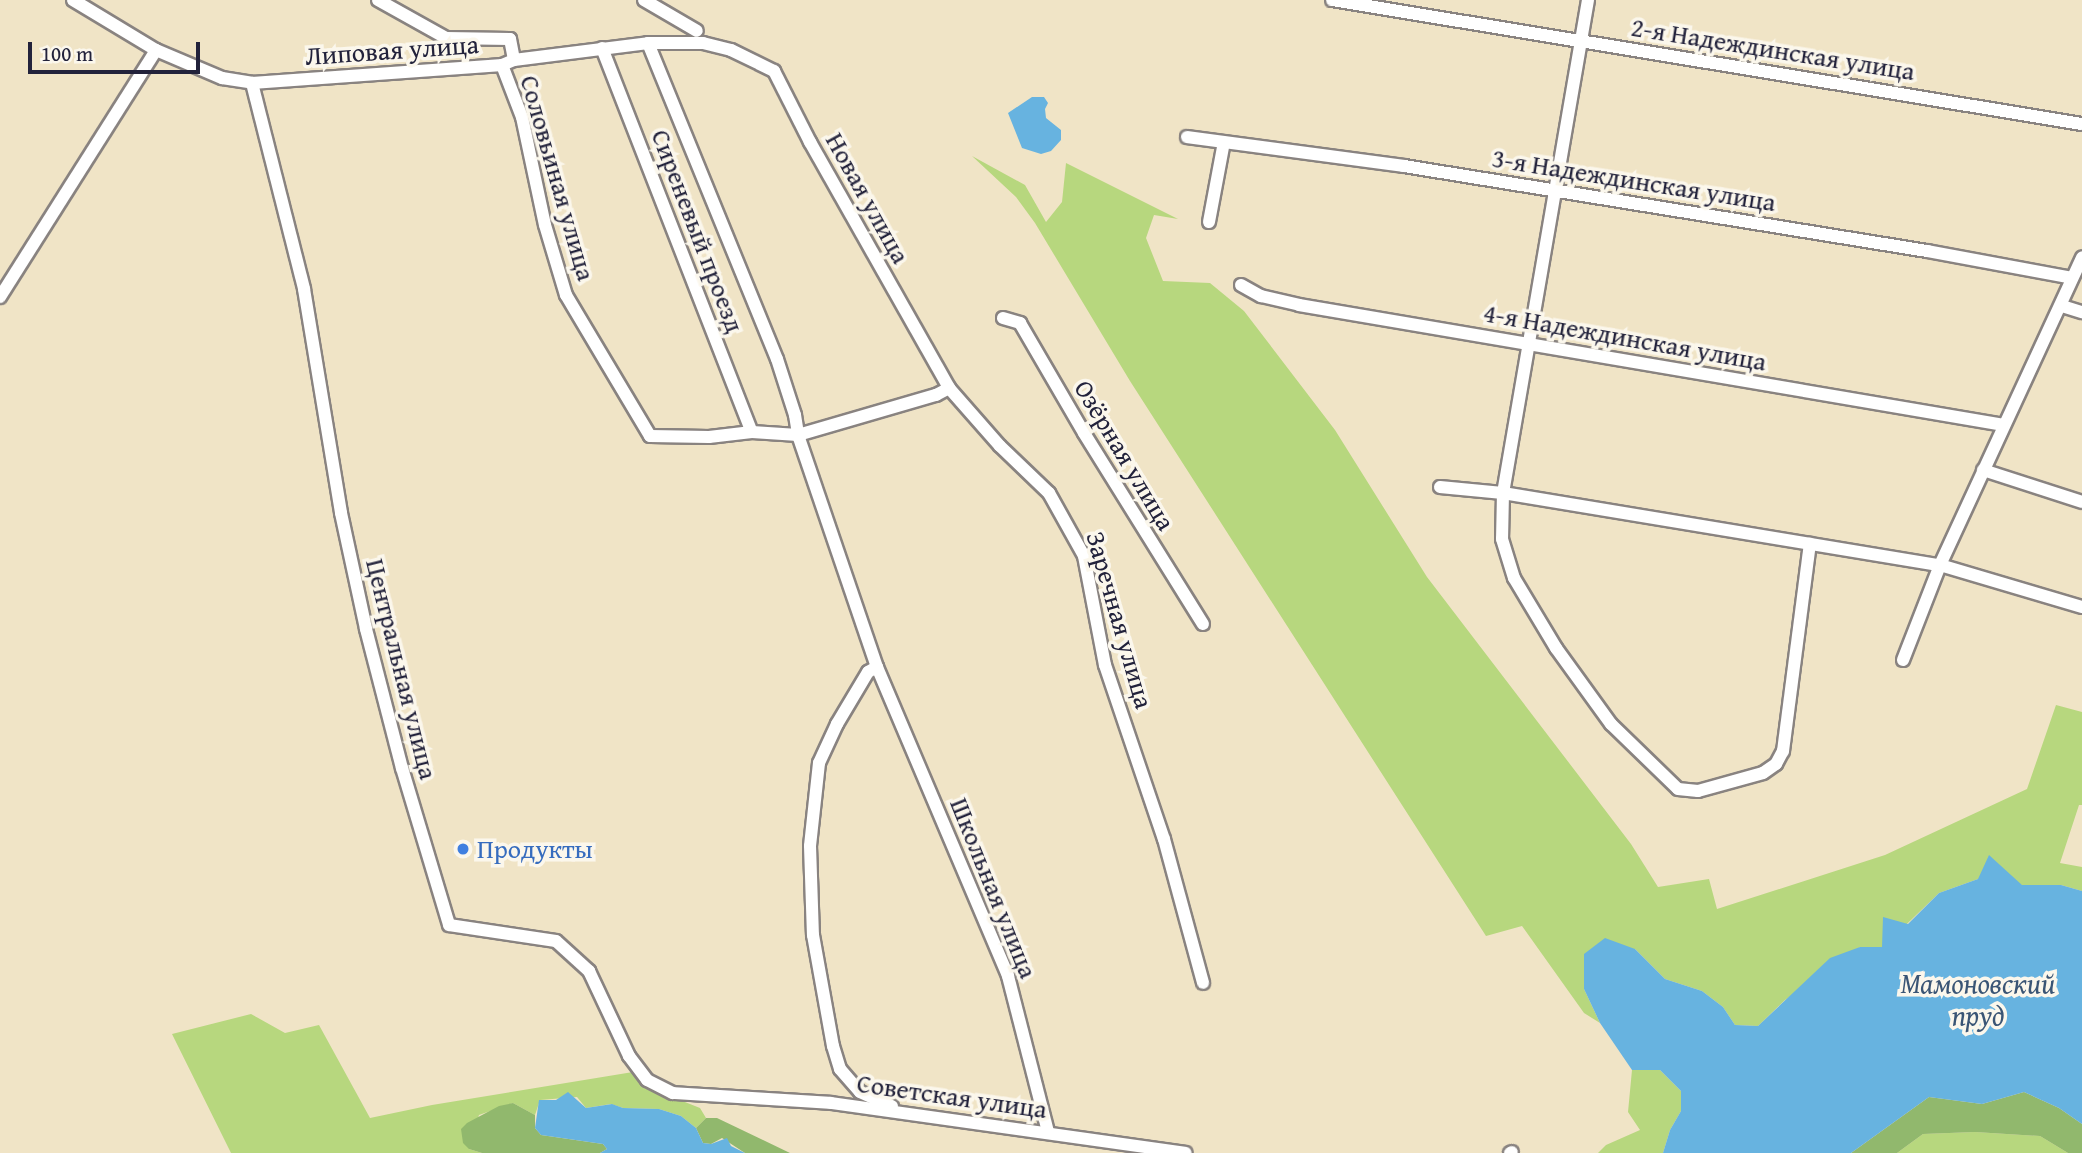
<!DOCTYPE html>
<meta charset="utf-8">
<style>
body{margin:0}
#map{position:relative;width:2082px;height:1153px;overflow:hidden;background:#f0e4c6;font-family:"Gentium Book Plus",serif}
div>[style]{position:absolute}
.green>*{inset:0;background:#b7d77e}
.forest>*{inset:0;background:#91b86d}
.water>*{inset:0;background:#67b3e0}
.roads{filter:drop-shadow(2px 0 #898380) drop-shadow(-2px 0 #898380) drop-shadow(0 2px #898380) drop-shadow(0 -2px #898380)}
.minor>*{height:12px;margin:-6px;padding:0 6px;transform-origin:6px;border-radius:6px;background:#fff}
.dots>*{width:19px;height:19px;translate:-50% -50%;box-sizing:border-box;border:4px solid #fbf7ec;border-radius:50%}
span{translate:-50% -50%;white-space:nowrap;text-align:center;line-height:1.15;-webkit-text-stroke:7px #fbf7ec;paint-order:stroke}
.street-label{font-size:26px;color:#22223b}
.shop-label{font-size:26px;color:#366cbe}
.left{translate:0 -50%;text-align:left}
.water-label{font-size:28px;color:#3a5575;font-style:italic}
.scale{position:absolute;left:28px;top:42px;width:172px;height:32px;box-sizing:border-box;border:4px solid #22223b;border-top:0;padding-left:9px;font-size:21px;line-height:24px;white-space:nowrap;color:#22223b;-webkit-text-stroke:5px #fbf7ec;paint-order:stroke}
</style>
<div id="map">
<div class="green">
<i style="clip-path:polygon(972px 156px,1025px 185px,1046px 222px,1062px 202px,1066px 163px,1178px 219px,1154px 215px,1146px 238px,1163px 281px,1210px 283px,1244px 311px,1335px 430px,1427px 577px,1631px 844px,1658px 887px,1709px 879px,1717px 909px,1885px 855px,2027px 789px,2056px 705px,2082px 712px,2082px 805px,2079px 805px,2060px 863px,2082px 867px,2082px 891px,2061px 885px,2022px 885px,1978px 879px,1939px 893px,1883px 947px,1860px 947px,1785px 1000px,1758px 1026px,1735px 1025px,1723px 1007px,1702px 991px,1665px 979px,1635px 949px,1584px 989px,1600px 1023px,1584px 1013px,1522px 926px,1486px 936px,1130px 381px,1035px 223px,1016px 197px)"></i>
<i style="clip-path:polygon(251px 1014px,285px 1033px,319px 1025px,370px 1118px,432px 1105px,633px 1072px,636px 1079px,647px 1087px,700px 1108px,706px 1118px,696px 1128px,681px 1116px,659px 1109px,623px 1108px,611px 1104px,586px 1108px,577px 1097px,540px 1100px,535px 1115px,513px 1103px,479px 1115px,469px 1149px,482px 1153px,231px 1153px,172px 1034px)"></i>
<i style="clip-path:polygon(1632px 1070px,1660px 1070px,1681px 1091px,1681px 1111px,1670px 1130px,1663px 1153px,1598px 1153px,1606px 1145px,1640px 1130px,1628px 1112px)"></i>
<i style="clip-path:polygon(1975px 1132px,2040px 1136px,2068px 1153px,1897px 1153px,1923px 1134px)"></i>
</div>
<div class="forest">
<i style="clip-path:polygon(2024px 1092px,2059px 1108px,2082px 1124px,2082px 1153px,2068px 1153px,2040px 1136px,1975px 1132px,1923px 1134px,1897px 1153px,1851px 1153px,1929px 1097px,1982px 1104px)"></i>
<i style="clip-path:polygon(513px 1103px,535px 1115px,535px 1128px,541px 1135px,603px 1144px,607px 1149px,600px 1153px,482px 1153px,469px 1149px,463px 1143px,461px 1129px,467px 1123px,499px 1106px)"></i>
<i style="clip-path:polygon(706px 1118px,717px 1118px,790px 1153px,745px 1153px,722px 1138px,711px 1144px,703px 1143px,696px 1128px)"></i>
</div>
<div class="water">
<i style="clip-path:polygon(1032px 97px,1044px 97px,1048px 103px,1045px 109px,1046px 118px,1061px 130px,1061px 140px,1051px 151px,1041px 154px,1022px 148px,1008px 113px)"></i>
<i style="clip-path:polygon(1989px 855px,2022px 885px,2061px 885px,2082px 891px,2082px 1124px,2059px 1108px,2024px 1092px,1982px 1104px,1929px 1097px,1851px 1153px,1663px 1153px,1670px 1130px,1681px 1111px,1681px 1091px,1660px 1070px,1632px 1070px,1600px 1023px,1584px 989px,1584px 954px,1605px 938px,1635px 949px,1665px 979px,1702px 991px,1723px 1007px,1735px 1025px,1758px 1026px,1830px 958px,1860px 947px,1882px 947px,1883px 917px,1908px 924px,1939px 893px,1978px 879px)"></i>
<i style="clip-path:polygon(568px 1092px,586px 1108px,612px 1104px,623px 1108px,659px 1109px,681px 1116px,696px 1128px,703px 1143px,711px 1144px,727px 1138px,731px 1146px,745px 1153px,600px 1153px,607px 1149px,603px 1144px,541px 1135px,535px 1128px,539px 1100px,556px 1100px)"></i>
</div>
<div class="roads">
<div class="minor">
<i style="left:73px;top:0;width:97px;rotate:31.1deg"></i>
<i style="left:156px;top:50px;width:72px;rotate:23deg"></i>
<i style="left:222px;top:78px;width:30px;rotate:9deg"></i>
<i style="left:252px;top:83px;width:251px;rotate:-4.1deg"></i>
<i style="left:502px;top:65px;width:13px;rotate:-23deg"></i>
<i style="left:514px;top:60px;width:135px;rotate:-7.2deg"></i>
<i style="left:648px;top:43px;width:55px"></i>
<i style="left:703px;top:43px;width:29px;rotate:14deg"></i>
<i style="left:731px;top:50px;width:48px;rotate:26deg"></i>
<i style="left:774px;top:71px;width:80px;rotate:63.1deg"></i>
<i style="left:810px;top:142px;width:283px;rotate:60.5deg"></i>
<i style="left:949px;top:388px;width:77px;rotate:48.7deg"></i>
<i style="left:1000px;top:446px;width:68px;rotate:43.8deg"></i>
<i style="left:1049px;top:493px;width:72px;rotate:60.9deg"></i>
<i style="left:1084px;top:556px;width:111px;rotate:79.1deg"></i>
<i style="left:1105px;top:665px;width:184px;rotate:71.3deg"></i>
<i style="left:1164px;top:839px;width:149px;rotate:74.8deg"></i>
<i style="left:378px;top:0;width:78px;rotate:29.2deg"></i>
<i style="left:446px;top:38px;width:64px;rotate:0.9deg"></i>
<i style="left:510px;top:39px;width:21px;rotate:79deg"></i>
<i style="left:644px;top:0;width:61px;rotate:30.3deg"></i>
<i style="left:1332px;top:0;width:760px;rotate:9.39deg"></i>
<i style="left:1588px;top:0;width:500px;rotate:99.78deg"></i>
<i style="left:1503px;top:493px;width:46px;rotate:91.2deg"></i>
<i style="left:1502px;top:539px;width:41px;rotate:72.9deg"></i>
<i style="left:1514px;top:578px;width:82px;rotate:59deg"></i>
<i style="left:1556px;top:648px;width:94px;rotate:54.1deg"></i>
<i style="left:1611px;top:724px;width:93px;rotate:44.1deg"></i>
<i style="left:1678px;top:789px;width:20px;rotate:6deg"></i>
<i style="left:1698px;top:791px;width:67px;rotate:-15.5deg"></i>
<i style="left:1763px;top:773px;width:16px;rotate:-35deg"></i>
<i style="left:1776px;top:764px;width:15px;rotate:-62deg"></i>
<i style="left:1783px;top:751px;width:209px;rotate:-82.6deg"></i>
<i style="left:648px;top:43px;width:341px;rotate:67.8deg"></i>
<i style="left:777px;top:359px;width:59px;rotate:72.2deg"></i>
<i style="left:795px;top:415px;width:20px;rotate:81deg"></i>
<i style="left:798px;top:435px;width:245px;rotate:71.2deg"></i>
<i style="left:877px;top:667px;width:336px;rotate:67deg"></i>
<i style="left:1008px;top:976px;width:161px;rotate:75.6deg"></i>
<i style="left:602px;top:48px;width:412px;rotate:68.7deg"></i>
<i style="left:502px;top:65px;width:56px;rotate:69deg"></i>
<i style="left:522px;top:117px;width:110px;rotate:78deg"></i>
<i style="left:545px;top:225px;width:73px;rotate:73.3deg"></i>
<i style="left:566px;top:295px;width:164px;rotate:59.2deg"></i>
<i style="left:650px;top:436px;width:59px;rotate:1deg"></i>
<i style="left:709px;top:437px;width:43px;rotate:-6.6deg"></i>
<i style="left:752px;top:432px;width:46px;rotate:3.7deg"></i>
<i style="left:798px;top:435px;width:144px;rotate:-16.2deg"></i>
<i style="left:936px;top:395px;width:15px;rotate:-28deg"></i>
<i style="left:252px;top:83px;width:212px;rotate:75.8deg"></i>
<i style="left:304px;top:289px;width:227px;rotate:80.6deg"></i>
<i style="left:341px;top:513px;width:119px;rotate:77.8deg"></i>
<i style="left:366px;top:629px;width:144px;rotate:75.5deg"></i>
<i style="left:402px;top:768px;width:164px;rotate:73.3deg"></i>
<i style="left:449px;top:925px;width:108px;rotate:8.5deg"></i>
<i style="left:556px;top:941px;width:45px;rotate:42.3deg"></i>
<i style="left:589px;top:971px;width:94px;rotate:64.8deg"></i>
<i style="left:629px;top:1056px;width:30px;rotate:53deg"></i>
<i style="left:647px;top:1080px;width:29px;rotate:27deg"></i>
<i style="left:673px;top:1093px;width:158px;rotate:3.6deg"></i>
<i style="left:831px;top:1103px;width:358px;rotate:8deg"></i>
<i style="left:1187px;top:137px;width:219px;rotate:7.6deg"></i>
<i style="left:1404px;top:166px;width:530px;rotate:9.23deg"></i>
<i style="left:1927px;top:251px;width:147px;rotate:10.5deg"></i>
<i style="left:1209px;top:222px;width:81px;rotate:-79.4deg"></i>
<i style="left:1241px;top:285px;width:23px;rotate:29deg"></i>
<i style="left:1261px;top:296px;width:39px;rotate:13deg"></i>
<i style="left:1299px;top:305px;width:715px;rotate:9.66deg"></i>
<i style="left:0;top:297px;width:292px;rotate:-57.7deg"></i>
<i style="left:2062px;top:306px;width:21px;rotate:17deg"></i>
<i style="left:1003px;top:318px;width:18px;rotate:16deg"></i>
<i style="left:1020px;top:323px;width:127px;rotate:59.8deg"></i>
<i style="left:1084px;top:433px;width:225px;rotate:58.1deg"></i>
<i style="left:1983px;top:470px;width:104px;rotate:17.9deg"></i>
<i style="left:1440px;top:487px;width:63px;rotate:5.4deg"></i>
<i style="left:1503px;top:493px;width:443px;rotate:9.4deg"></i>
<i style="left:1940px;top:565px;width:148px;rotate:16.5deg"></i>
<i style="left:1903px;top:660px;width:102px;rotate:-68.7deg"></i>
<i style="left:1940px;top:565px;width:339px;rotate:-65.2deg"></i>
<i style="left:877px;top:667px;width:10px;rotate:151deg"></i>
<i style="left:868px;top:672px;width:61px;rotate:120.8deg"></i>
<i style="left:837px;top:724px;width:43px;rotate:114.8deg"></i>
<i style="left:819px;top:763px;width:83px;rotate:96.2deg"></i>
<i style="left:810px;top:846px;width:89px;rotate:88.1deg"></i>
<i style="left:813px;top:935px;width:113px;rotate:79.8deg"></i>
<i style="left:833px;top:1046px;width:24px;rotate:73deg"></i>
<i style="left:840px;top:1069px;width:30px;rotate:49deg"></i>
<i style="left:860px;top:1092px;width:35px;rotate:24deg"></i>
<i style="left:1510px;top:1153px;width:2px;rotate:-27deg"></i>
</div>
</div>
<div class="dots">
<i style="left:463px;top:849px;background:#3f7fe0"></i>
</div>
<div class="street-label">
<span style="left:1773px;top:49px;rotate:9deg">2-я Надеждинская улица</span>
<span style="left:392px;top:50px;rotate:-4deg">Липовая улица</span>
<span style="left:558px;top:178px;rotate:74deg">Соловьиная улица</span>
<span style="left:1634px;top:180px;rotate:9deg">3-я Надеждинская улица</span>
<span style="left:868px;top:198px;rotate:61deg">Новая улица</span>
<span style="left:698px;top:231px;rotate:69deg">Сиреневый проезд</span>
<span style="left:1625px;top:337px;rotate:10deg">4-я Надеждинская улица</span>
<span style="left:1125px;top:455px;rotate:59deg">Озёрная улица</span>
<span style="left:1120px;top:620px;rotate:74deg">Заречная улица</span>
<span style="left:402px;top:669px;rotate:76deg">Центральная улица</span>
<span style="left:994px;top:888px;rotate:68deg">Школьная улица</span>
<span style="left:952px;top:1096px;rotate:8deg">Советская улица</span>
</div>
<div class="shop-label">
<span class="left" style="left:477px;top:849px">Продукты</span>
</div>
<div class="water-label">
<span style="left:1978px;top:999px">Мамоновский<br>пруд</span>
</div>
<div class="scale">100 m</div>
</div>
